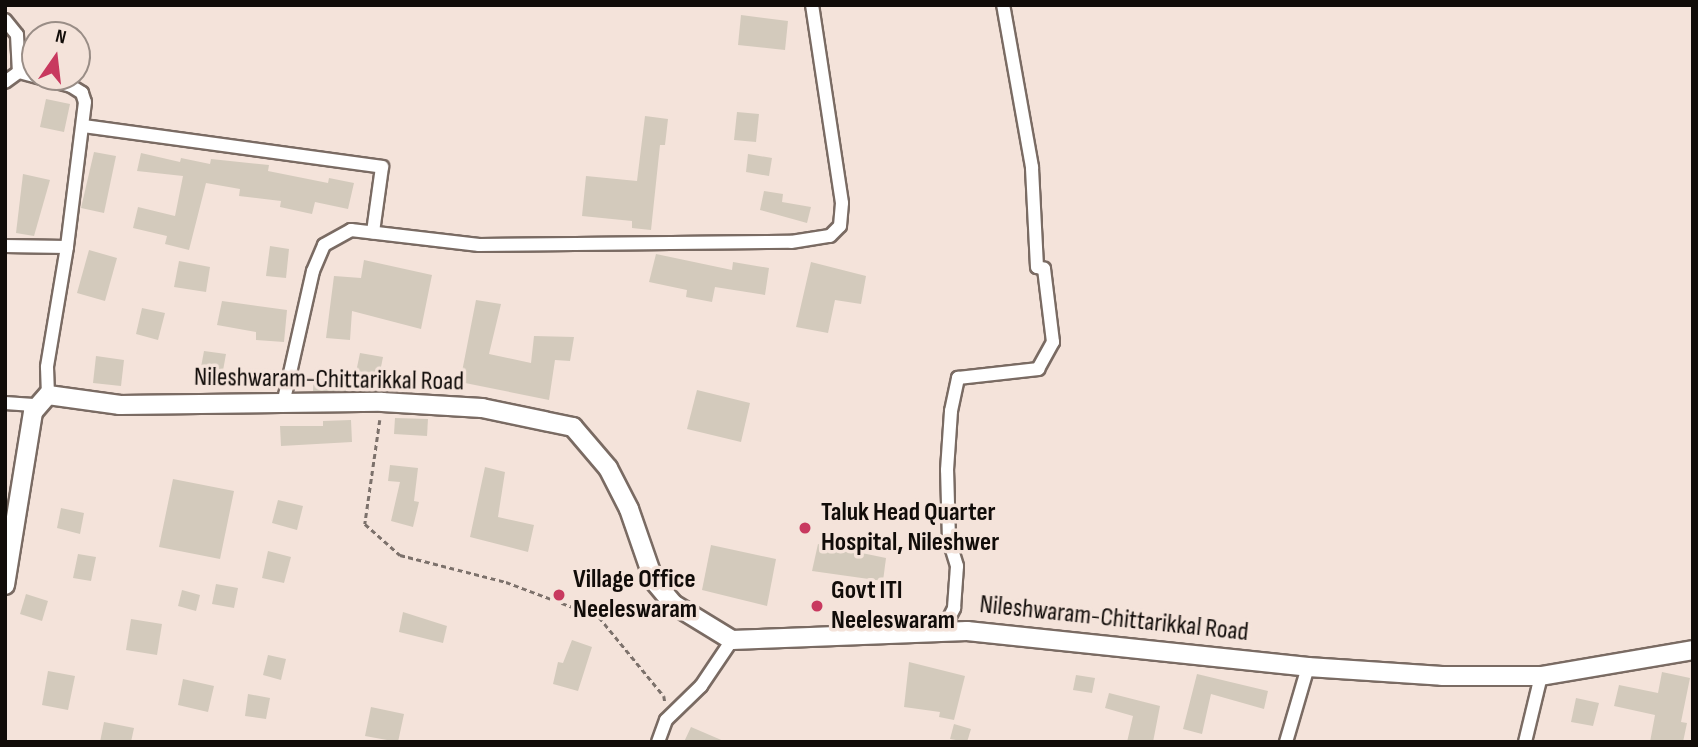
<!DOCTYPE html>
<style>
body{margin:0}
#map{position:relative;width:1698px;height:747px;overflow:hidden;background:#f4e3da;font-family:"Sofia Sans Condensed",sans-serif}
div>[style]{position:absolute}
.building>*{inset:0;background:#d3cabc}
.path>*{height:2.5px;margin-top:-1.25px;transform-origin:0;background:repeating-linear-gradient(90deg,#7c716b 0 5px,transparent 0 8.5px)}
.roads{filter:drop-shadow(2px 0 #7a6b63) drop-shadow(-2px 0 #7a6b63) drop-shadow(0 2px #7a6b63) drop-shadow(0 -2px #7a6b63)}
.street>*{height:12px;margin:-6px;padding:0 6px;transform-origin:6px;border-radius:6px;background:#fff}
.secondary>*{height:18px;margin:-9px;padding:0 9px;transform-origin:9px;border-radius:9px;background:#fff}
.dots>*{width:19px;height:19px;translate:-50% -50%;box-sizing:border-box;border:4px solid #f4e3da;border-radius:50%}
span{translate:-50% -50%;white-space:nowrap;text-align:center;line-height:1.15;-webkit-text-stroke:7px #f4e3da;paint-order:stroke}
.street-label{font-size:26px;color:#110c09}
.poi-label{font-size:26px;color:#110c09;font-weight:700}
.left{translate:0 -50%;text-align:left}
.frame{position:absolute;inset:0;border:7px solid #110c09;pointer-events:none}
.north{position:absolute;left:21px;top:21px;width:70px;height:70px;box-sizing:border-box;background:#f4e3da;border:2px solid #998d86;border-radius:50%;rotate:14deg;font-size:19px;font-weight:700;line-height:28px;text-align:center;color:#110c09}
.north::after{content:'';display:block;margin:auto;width:24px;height:32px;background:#c8395f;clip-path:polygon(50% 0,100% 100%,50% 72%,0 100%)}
</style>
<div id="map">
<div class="building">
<i style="clip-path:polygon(741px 15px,788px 21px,785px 50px,738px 45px)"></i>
<i style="clip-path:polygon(46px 99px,70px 104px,64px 132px,40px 127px)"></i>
<i style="clip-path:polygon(737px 112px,759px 114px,756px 142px,734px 140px)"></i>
<i style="clip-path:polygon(645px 116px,668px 119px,665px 145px,660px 145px,651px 230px,632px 228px,632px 221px,582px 216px,586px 176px,637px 181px)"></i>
<i style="clip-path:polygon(94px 152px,116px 156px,104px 213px,81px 208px)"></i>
<i style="clip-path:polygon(141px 153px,180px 162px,181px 158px,210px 164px,211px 159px,269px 165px,268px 171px,328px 183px,329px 178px,354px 183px,348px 209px,315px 202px,312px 214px,280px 207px,281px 201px,239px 196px,240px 189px,206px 183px,189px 250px,165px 244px,167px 236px,133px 228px,138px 207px,175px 216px,183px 176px,137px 171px)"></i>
<i style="clip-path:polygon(748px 154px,772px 158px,769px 176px,746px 172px)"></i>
<i style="clip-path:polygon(23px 174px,50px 180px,34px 236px,16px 233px)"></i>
<i style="clip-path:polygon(764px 191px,783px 194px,782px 202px,811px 207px,807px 223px,760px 210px)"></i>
<i style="clip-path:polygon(270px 246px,289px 249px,286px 278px,266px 276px)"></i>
<i style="clip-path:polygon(89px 250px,117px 258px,105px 301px,77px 293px)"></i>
<i style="clip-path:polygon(656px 254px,732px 270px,733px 262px,769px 268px,765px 295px,715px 287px,712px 302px,686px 297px,687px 290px,649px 282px)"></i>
<i style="clip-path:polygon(364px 260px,432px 275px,421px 329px,352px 311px,350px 340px,326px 338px,334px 276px,361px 278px)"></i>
<i style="clip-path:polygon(179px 261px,210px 267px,206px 292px,174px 287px)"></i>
<i style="clip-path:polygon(811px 262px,866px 276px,861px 304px,835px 300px,828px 333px,796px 327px)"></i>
<i style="clip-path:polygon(476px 300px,501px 304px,489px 354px,531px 363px,534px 336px,574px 337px,570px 361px,555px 360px,549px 400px,460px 382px)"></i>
<i style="clip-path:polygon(222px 301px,287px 310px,284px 342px,256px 340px,256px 332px,217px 325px)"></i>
<i style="clip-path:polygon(142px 308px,165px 313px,158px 340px,136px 334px)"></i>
<i style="clip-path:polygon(204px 351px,226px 354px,220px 387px,198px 383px)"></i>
<i style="clip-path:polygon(360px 353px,383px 357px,378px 382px,355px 377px)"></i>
<i style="clip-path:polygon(96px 356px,124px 360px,121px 386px,93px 383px)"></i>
<i style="clip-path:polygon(314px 371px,347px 372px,346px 391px,313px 391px)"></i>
<i style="clip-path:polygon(697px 390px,750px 403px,741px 442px,687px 429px)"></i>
<i style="clip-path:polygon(395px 418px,428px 419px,427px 436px,394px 434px)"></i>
<i style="clip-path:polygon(351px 420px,352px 442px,281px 446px,280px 426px,323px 426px,323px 421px)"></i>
<i style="clip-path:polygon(390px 465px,418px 468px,414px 501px,419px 502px,413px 527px,391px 521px,400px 482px,388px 481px)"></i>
<i style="clip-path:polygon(485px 467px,505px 472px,498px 517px,534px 525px,528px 552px,470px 537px)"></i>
<i style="clip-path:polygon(173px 479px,234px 491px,220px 559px,159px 547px)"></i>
<i style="clip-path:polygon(278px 500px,303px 506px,297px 530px,272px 523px)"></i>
<i style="clip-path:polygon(61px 508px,84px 513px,80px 534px,57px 528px)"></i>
<i style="clip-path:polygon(818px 544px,886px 558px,883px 581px,812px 571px)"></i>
<i style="clip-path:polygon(711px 545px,776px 559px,767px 606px,702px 590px)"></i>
<i style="clip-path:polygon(268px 551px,291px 557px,284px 583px,262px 578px)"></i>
<i style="clip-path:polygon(78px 554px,96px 557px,91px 581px,73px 578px)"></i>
<i style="clip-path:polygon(216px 584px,238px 588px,234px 608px,212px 604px)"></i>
<i style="clip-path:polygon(182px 590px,200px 595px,196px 611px,178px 606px)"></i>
<i style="clip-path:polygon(26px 594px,48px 601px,42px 621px,20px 614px)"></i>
<i style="clip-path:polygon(403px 612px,447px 626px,443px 643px,399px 632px)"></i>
<i style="clip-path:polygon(131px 619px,162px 624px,157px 655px,126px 650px)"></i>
<i style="clip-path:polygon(572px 640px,592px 647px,578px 691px,553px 684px,558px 662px,563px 663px)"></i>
<i style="clip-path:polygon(268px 655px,286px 659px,281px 680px,263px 675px)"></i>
<i style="clip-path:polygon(909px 662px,965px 676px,954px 720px,939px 717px,940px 712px,904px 707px)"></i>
<i style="clip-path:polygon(48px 671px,75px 676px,68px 710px,42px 705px)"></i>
<i style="clip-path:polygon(1662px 672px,1690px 678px,1681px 722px,1687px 723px,1683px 742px,1650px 742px,1655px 715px,1614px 706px,1619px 685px,1658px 693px)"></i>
<i style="clip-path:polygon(1197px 674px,1268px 691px,1264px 709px,1211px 694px,1202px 734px,1183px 729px)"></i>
<i style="clip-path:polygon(1076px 675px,1095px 678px,1092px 693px,1073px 690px)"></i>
<i style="clip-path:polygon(183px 679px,214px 686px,208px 712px,178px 705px)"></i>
<i style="clip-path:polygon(1109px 693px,1160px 706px,1153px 742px,1127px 742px,1133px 716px,1105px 708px)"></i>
<i style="clip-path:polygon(248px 694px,270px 698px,266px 719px,245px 716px)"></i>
<i style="clip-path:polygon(1576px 698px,1599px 703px,1593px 726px,1571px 722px)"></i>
<i style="clip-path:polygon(371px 707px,404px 714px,398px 742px,365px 736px)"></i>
<i style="clip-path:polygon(104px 722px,134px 728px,131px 742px,100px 742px)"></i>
<i style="clip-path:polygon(954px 724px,971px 729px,967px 742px,950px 739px)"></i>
<i style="clip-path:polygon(691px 727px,726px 742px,684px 742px)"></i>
</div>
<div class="path">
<i style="left:380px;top:420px;width:105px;rotate:98.2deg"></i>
<i style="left:365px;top:524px;width:47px;rotate:41.5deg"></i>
<i style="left:400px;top:555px;width:109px;rotate:14.3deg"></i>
<i style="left:506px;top:582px;width:99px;rotate:20.6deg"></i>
<i style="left:599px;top:617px;width:102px;rotate:50.6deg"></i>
<i style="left:664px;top:696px;width:6px;rotate:81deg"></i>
</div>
<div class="roads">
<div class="street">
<i style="left:5px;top:20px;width:19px;rotate:51deg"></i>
<i style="left:17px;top:35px;width:37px;rotate:87deg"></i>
<i style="left:19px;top:72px;width:54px;rotate:15.1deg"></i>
<i style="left:71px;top:86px;width:13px;rotate:32deg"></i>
<i style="left:82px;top:93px;width:9px;rotate:72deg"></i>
<i style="left:85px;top:102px;width:146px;rotate:97.1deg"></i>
<i style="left:5px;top:82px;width:17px;rotate:-36deg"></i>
<i style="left:84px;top:126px;width:301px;rotate:7.8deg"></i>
<i style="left:382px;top:167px;width:66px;rotate:97.9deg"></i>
<i style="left:5px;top:246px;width:62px;rotate:0.9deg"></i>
<i style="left:67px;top:247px;width:122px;rotate:99.5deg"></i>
<i style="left:47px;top:367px;width:28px;rotate:88deg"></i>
<i style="left:5px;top:403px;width:32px;rotate:4deg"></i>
<i style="left:283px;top:404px;width:136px;rotate:-77.3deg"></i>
<i style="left:313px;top:271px;width:28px;rotate:-67deg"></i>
<i style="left:324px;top:245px;width:31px;rotate:-29deg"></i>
<i style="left:351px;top:230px;width:129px;rotate:6.7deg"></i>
<i style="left:479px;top:245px;width:312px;rotate:-0.6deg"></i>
<i style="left:791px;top:242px;width:39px;rotate:-9deg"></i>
<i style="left:830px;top:236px;width:14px;rotate:-45deg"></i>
<i style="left:840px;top:226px;width:23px;rotate:-85deg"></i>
<i style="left:842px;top:203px;width:200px;rotate:-98.6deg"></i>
<i style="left:943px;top:630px;width:25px;rotate:-63deg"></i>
<i style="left:954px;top:608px;width:42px;rotate:-85.9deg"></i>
<i style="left:957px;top:566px;width:27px;rotate:-107deg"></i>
<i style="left:949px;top:540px;width:70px;rotate:-91.6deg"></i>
<i style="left:947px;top:470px;width:59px;rotate:-86.1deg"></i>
<i style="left:951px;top:411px;width:34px;rotate:-78deg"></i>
<i style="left:958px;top:378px;width:81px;rotate:-6.4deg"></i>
<i style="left:1038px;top:369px;width:31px;rotate:-61deg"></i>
<i style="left:1053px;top:342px;width:74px;rotate:-97deg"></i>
<i style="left:1044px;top:269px;width:7px;rotate:-164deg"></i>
<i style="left:1037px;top:267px;width:100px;rotate:-92.9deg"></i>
<i style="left:1032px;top:167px;width:165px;rotate:-100.1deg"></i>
<i style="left:658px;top:742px;width:23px;rotate:-70deg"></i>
<i style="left:666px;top:720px;width:49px;rotate:-44.2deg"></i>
<i style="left:701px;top:686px;width:55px;rotate:-56deg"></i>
<i style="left:1286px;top:742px;width:78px;rotate:-73.7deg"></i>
<i style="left:1525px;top:742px;width:68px;rotate:-76.4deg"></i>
</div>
<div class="secondary">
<i style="left:5px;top:585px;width:175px;rotate:-80.8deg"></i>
<i style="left:33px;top:412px;width:23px;rotate:-49deg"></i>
<i style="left:48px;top:395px;width:73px;rotate:7.9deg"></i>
<i style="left:120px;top:405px;width:262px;rotate:-0.7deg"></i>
<i style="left:382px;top:402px;width:100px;rotate:3.4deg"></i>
<i style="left:482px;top:408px;width:93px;rotate:11.8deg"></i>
<i style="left:573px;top:427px;width:54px;rotate:49.5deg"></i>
<i style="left:608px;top:468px;width:46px;rotate:62.9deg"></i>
<i style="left:629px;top:509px;width:76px;rotate:70.9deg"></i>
<i style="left:654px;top:581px;width:30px;rotate:50deg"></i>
<i style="left:673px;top:604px;width:69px;rotate:31.4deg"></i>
<i style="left:732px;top:640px;width:235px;rotate:-2.2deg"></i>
<i style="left:967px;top:631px;width:343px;rotate:6deg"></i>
<i style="left:1308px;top:667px;width:134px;rotate:3.8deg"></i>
<i style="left:1442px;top:676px;width:99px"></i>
<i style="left:1541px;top:676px;width:154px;rotate:-9.7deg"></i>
</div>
</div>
<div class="dots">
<i style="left:805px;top:528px;background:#c8395f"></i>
<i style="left:559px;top:595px;background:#c8395f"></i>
<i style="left:817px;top:606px;background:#c8395f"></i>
</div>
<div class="street-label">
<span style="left:329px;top:380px;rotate:1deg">Nileshwaram-Chittarikkal Road</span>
<span style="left:1114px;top:619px;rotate:6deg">Nileshwaram-Chittarikkal Road</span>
</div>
<div class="poi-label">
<span class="left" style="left:821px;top:528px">Taluk Head Quarter<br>Hospital, Nileshwer</span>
<span class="left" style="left:573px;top:595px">Village Office<br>Neeleswaram</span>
<span class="left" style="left:831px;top:606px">Govt ITI<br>Neeleswaram</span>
</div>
<div class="frame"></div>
<div class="north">N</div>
</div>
